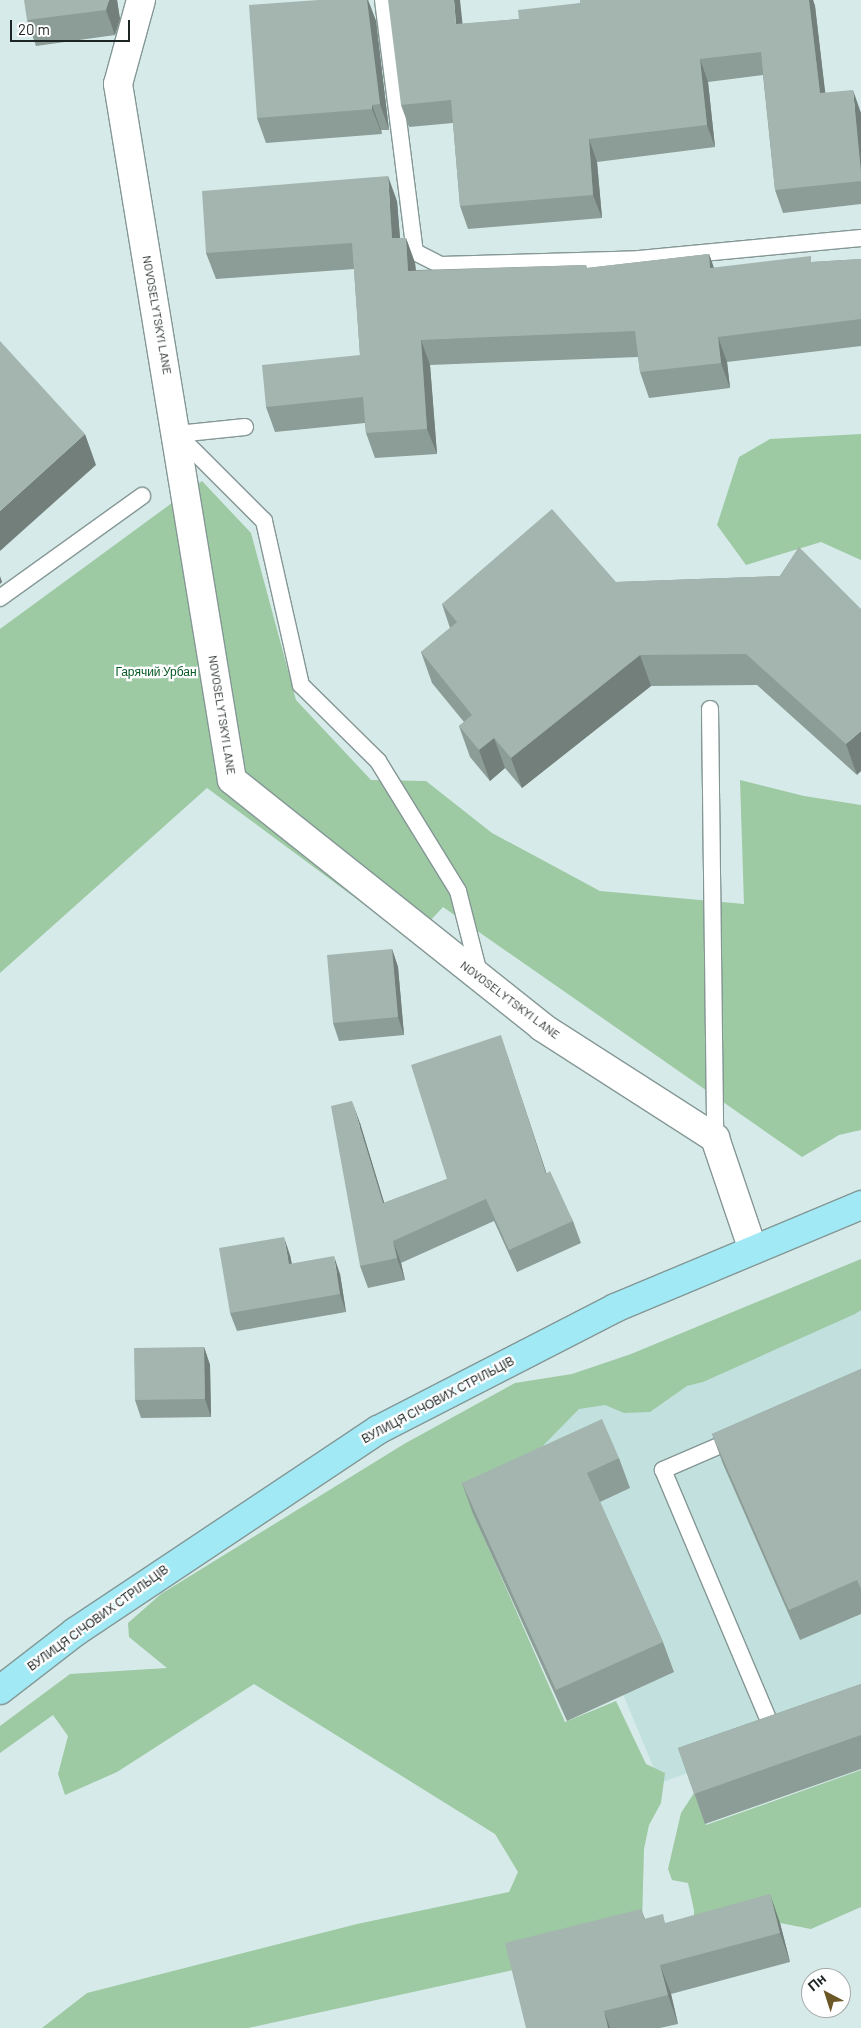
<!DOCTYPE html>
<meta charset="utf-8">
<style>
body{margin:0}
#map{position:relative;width:861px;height:2028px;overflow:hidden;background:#d6ebe9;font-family:Barlow,sans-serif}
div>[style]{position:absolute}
.built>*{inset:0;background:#c2e1de}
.green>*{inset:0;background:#9dc9a3}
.roads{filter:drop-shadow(1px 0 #849795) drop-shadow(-1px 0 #849795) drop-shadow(0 1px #849795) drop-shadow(0 -1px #849795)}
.service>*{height:16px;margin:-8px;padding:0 8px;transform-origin:8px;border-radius:8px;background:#fff}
.minor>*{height:28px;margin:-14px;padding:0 14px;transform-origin:14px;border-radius:14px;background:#fff}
.primary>*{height:28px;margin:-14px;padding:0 14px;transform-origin:14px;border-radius:14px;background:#a0e9f5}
.wall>*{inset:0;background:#8c9c96}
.shaded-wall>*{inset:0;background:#727f7a}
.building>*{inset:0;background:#a3b5ae}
span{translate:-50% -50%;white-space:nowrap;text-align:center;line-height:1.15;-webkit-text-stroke:4.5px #fff;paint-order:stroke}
.street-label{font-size:12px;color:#1e2625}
.park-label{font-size:12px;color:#075a24}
.north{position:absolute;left:801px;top:1968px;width:50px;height:50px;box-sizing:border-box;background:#fff;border:1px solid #a5a8a8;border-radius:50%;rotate:320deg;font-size:14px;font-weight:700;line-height:20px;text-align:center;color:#1e2625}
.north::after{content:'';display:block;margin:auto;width:18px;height:22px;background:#6c5826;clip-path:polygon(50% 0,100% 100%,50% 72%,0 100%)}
.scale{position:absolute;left:10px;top:20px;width:120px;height:22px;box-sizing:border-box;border:2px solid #1e2625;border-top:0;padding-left:6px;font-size:15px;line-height:18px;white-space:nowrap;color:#1e2625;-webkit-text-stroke:4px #fff;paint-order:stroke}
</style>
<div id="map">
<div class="built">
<i style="clip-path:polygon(861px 1262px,861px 1711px,660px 1783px,620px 1687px,449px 1440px)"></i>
</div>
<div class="green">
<i style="clip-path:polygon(861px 434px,861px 560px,821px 542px,746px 565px,717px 525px,739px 457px,770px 439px)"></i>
<i style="clip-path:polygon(202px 481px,251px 533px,296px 700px,371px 780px,426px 781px,492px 833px,600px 891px,744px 904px,740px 780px,804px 796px,861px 805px,861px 1130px,839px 1135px,802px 1157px,443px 907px,412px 940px,207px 788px,0 973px,0 629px)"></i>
<i style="clip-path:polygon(861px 1259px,861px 1310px,855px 1314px,703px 1382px,687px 1386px,650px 1412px,624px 1413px,605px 1405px,579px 1409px,529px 1460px,519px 1492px,473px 1513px,565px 1722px,616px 1701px,646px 1764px,665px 1773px,661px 1803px,649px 1825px,644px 1849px,642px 1924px,513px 1970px,248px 2028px,42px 2028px,87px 1993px,357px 1924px,509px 1892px,518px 1872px,495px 1834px,254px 1684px,117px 1772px,65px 1795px,58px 1774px,68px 1736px,53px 1715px,0 1753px,0 1726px,70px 1674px,167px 1668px,129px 1637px,128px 1623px,161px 1594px,404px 1444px,515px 1383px,572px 1374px,631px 1354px)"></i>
<i style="clip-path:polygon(861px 1770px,861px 1907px,811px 1929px,780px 1923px,694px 1935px,694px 1910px,688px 1883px,672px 1880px,668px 1869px,681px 1813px,694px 1793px,706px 1825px)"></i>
</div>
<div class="roads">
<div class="service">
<i style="left:383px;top:0;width:254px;rotate:82.8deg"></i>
<i style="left:415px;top:252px;width:29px;rotate:27deg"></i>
<i style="left:441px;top:265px;width:198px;rotate:-1.7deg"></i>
<i style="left:639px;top:259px;width:223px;rotate:-5.4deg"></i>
<i style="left:245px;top:427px;width:68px;rotate:174.1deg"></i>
<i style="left:177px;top:434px;width:123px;rotate:45deg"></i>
<i style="left:264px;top:521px;width:168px;rotate:77.3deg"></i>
<i style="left:301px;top:685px;width:108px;rotate:44.6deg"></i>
<i style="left:378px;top:761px;width:153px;rotate:58.4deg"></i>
<i style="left:458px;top:891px;width:89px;rotate:75.7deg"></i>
<i style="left:0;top:598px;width:175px;rotate:-35.7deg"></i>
<i style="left:710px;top:709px;width:429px;rotate:89.3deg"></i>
<i style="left:737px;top:1438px;width:81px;rotate:156.6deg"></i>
<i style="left:663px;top:1470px;width:288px;rotate:67.1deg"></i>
</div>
<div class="minor">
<i style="left:141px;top:0;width:87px;rotate:105.3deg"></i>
<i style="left:118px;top:84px;width:705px;rotate:80.7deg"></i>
<i style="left:232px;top:780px;width:396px;rotate:38.5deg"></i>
<i style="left:542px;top:1027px;width:206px;rotate:32.7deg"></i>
<i style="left:715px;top:1138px;width:118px;rotate:71.3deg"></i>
</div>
<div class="primary">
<i style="left:0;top:1690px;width:95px;rotate:-37.7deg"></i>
<i style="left:75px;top:1632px;width:364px;rotate:-33.7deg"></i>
<i style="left:378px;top:1430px;width:267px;rotate:-27.2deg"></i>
<i style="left:615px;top:1308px;width:267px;rotate:-22.7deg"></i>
</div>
</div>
<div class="wall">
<i style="clip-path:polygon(117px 0,120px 19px,115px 35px,36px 46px,27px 20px)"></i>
<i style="clip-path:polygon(318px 0,368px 0,376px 21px,389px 130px,381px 130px,382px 134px,266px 143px,257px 118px)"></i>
<i style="clip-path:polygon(580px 0,813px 0,815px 6px,825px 93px,861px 113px,861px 204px,783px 213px,775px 190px,763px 75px,708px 82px,715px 147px,597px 162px,602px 218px,468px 229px,460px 206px,453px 123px,409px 127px,401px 105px,462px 24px,519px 19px,580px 3px)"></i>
<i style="clip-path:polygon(397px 201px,400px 238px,406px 238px,415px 263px,416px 270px,586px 265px,587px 268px,709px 254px,714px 268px,861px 259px,861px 346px,727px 362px,730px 388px,649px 398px,640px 372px,638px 357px,430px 365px,437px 454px,375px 458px,366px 433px,365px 423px,275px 432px,266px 407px,360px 355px,354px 269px,216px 279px,206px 253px)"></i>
<i style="clip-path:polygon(799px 547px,857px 775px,757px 685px,651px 686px,522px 788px,505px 768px,490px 781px,470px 757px,459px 726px,464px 722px,432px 683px,421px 652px,450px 628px,442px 604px,616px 582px,780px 576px)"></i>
<i style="clip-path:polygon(392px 949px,398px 967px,404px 1035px,339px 1041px,333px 1023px)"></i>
<i style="clip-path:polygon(508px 1057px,546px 1173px,573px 1221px,581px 1243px,517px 1272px,494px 1221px,401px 1263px,405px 1280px,368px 1288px,360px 1266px,360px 1123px,384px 1203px,447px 1179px)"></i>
<i style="clip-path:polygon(290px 1255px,292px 1264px,340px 1274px,346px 1312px,237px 1331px,230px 1313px)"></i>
<i style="clip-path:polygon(204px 1347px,210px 1365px,211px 1417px,141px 1418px,135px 1400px)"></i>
<i style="clip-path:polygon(861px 1369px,861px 1614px,800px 1640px,723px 1464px,712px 1434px)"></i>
<i style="clip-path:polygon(619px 1458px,630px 1488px,600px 1502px,663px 1642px,674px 1672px,567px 1721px,473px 1514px,462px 1483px)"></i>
<i style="clip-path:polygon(861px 1684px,861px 1769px,705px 1824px,678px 1748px)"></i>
<i style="clip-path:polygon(641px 1909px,645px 1919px,666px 1923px,780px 1923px,790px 1962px,671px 1994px,678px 2024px,660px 2028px,526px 2028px)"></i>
</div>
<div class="shaded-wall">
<i style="clip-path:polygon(109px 0,117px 0,120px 19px,115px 35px,106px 10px)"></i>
<i style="clip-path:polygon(367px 0,368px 0,376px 21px,389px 130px,380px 104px)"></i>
<i style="clip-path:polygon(454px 0,460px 0,465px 47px,456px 24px)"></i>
<i style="clip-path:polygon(809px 0,813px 0,815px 6px,828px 116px,820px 93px)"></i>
<i style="clip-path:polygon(700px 59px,708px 82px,715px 147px,707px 125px)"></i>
<i style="clip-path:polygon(853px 90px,861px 113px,861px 172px)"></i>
<i style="clip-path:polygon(372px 105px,381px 130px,382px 134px,372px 109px)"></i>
<i style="clip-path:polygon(589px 139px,597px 162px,602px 218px,593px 195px)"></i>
<i style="clip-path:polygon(388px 176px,397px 201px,402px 263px,392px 238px)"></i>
<i style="clip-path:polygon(406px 238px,415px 263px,418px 296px,408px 271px)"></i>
<i style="clip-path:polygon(709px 254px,718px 280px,710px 268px)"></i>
<i style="clip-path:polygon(718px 337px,727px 362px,730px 388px,721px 363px)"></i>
<i style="clip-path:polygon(421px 340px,430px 365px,437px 454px,427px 429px)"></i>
<i style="clip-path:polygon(85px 434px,96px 465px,0 551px,0 511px)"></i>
<i style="clip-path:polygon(0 576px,2px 582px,0 584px)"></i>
<i style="clip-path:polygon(640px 655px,651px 686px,522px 788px,511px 758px)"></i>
<i style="clip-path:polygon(861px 731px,861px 771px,857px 775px,846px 744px)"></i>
<i style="clip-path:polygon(494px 738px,505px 768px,490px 781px,479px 750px)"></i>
<i style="clip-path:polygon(392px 949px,398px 967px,404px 1035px,398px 1017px)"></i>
<i style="clip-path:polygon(501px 1035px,508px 1057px,554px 1196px,546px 1174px)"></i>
<i style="clip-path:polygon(352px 1101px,360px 1123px,391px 1225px,383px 1203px)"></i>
<i style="clip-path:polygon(284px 1237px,290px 1255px,295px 1282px,289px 1264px)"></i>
<i style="clip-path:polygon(393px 1241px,401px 1263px,405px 1280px,397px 1258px)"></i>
<i style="clip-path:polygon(334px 1256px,340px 1274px,346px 1312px,340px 1294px)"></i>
<i style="clip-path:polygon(204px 1347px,210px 1365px,211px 1417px,205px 1399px)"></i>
<i style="clip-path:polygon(770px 1894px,780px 1923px,790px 1962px,780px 1933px)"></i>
<i style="clip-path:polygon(660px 1965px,671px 1994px,678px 2024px,668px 1995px)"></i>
<i style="clip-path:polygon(604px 2011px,610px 2028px,608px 2028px)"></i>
</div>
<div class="building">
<i style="clip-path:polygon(24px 0,109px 0,106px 10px,27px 20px)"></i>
<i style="clip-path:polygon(318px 0,367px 0,380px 104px,372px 105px,372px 109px,257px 118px,249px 5px)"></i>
<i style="clip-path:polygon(388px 0,454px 0,456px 24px,519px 19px,518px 10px,580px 3px,580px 0,809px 0,820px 93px,853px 90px,861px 172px,861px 181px,775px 190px,761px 52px,700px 59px,707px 125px,589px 139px,593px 195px,460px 206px,451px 100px,401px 105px)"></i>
<i style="clip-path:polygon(388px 176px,392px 238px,406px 238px,408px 271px,586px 265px,586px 268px,709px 254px,710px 268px,811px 256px,811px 262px,861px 259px,861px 319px,718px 337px,721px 363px,640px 372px,635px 331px,421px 340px,427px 429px,366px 433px,363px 397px,266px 407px,262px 365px,360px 355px,352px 243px,206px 253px,202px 191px)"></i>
<i style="clip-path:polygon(0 341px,85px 434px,0 511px)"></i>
<i style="clip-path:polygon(552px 509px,616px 582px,780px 576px,799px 547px,861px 609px,861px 731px,846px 744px,746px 654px,640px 655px,511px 758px,494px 738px,479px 750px,459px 726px,472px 715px,421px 652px,457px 622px,442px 604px)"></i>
<i style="clip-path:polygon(392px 949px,398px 1017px,333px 1023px,327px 955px)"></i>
<i style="clip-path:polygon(501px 1035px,546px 1174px,550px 1171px,573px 1221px,509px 1250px,486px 1199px,393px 1241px,397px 1258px,360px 1266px,331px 1106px,352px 1101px,383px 1203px,447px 1179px,411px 1065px)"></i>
<i style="clip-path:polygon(284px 1237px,289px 1264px,334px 1256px,340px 1294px,230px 1313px,219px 1248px)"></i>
<i style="clip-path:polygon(204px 1347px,205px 1399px,135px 1400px,134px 1348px)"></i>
<i style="clip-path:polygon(861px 1369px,861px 1589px,857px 1580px,789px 1610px,712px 1434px)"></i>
<i style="clip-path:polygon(602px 1419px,619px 1458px,587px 1473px,663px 1642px,556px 1690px,462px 1483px)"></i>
<i style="clip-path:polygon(861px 1684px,861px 1735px,694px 1794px,678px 1748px)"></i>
<i style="clip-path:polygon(770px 1894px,780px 1933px,660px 1965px,668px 1995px,604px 2011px,608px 2028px,526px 2028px,505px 1943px,641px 1909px,644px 1919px,663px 1914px,665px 1923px)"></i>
</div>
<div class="street-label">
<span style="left:157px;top:315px;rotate:80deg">NOVOSELYTSKYI LANE</span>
<span style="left:222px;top:715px;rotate:81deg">NOVOSELYTSKYI LANE</span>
<span style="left:510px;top:1000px;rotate:37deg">NOVOSELYTSKYI LANE</span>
<span style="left:438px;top:1400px;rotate:-28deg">ВУЛИЦЯ СІЧОВИХ СТРІЛЬЦІВ</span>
<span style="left:98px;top:1618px;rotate:-36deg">ВУЛИЦЯ СІЧОВИХ СТРІЛЬЦІВ</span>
</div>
<div class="park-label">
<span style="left:156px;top:672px">Гарячий Урбан</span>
</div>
<div class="north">Пн</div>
<div class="scale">20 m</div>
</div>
